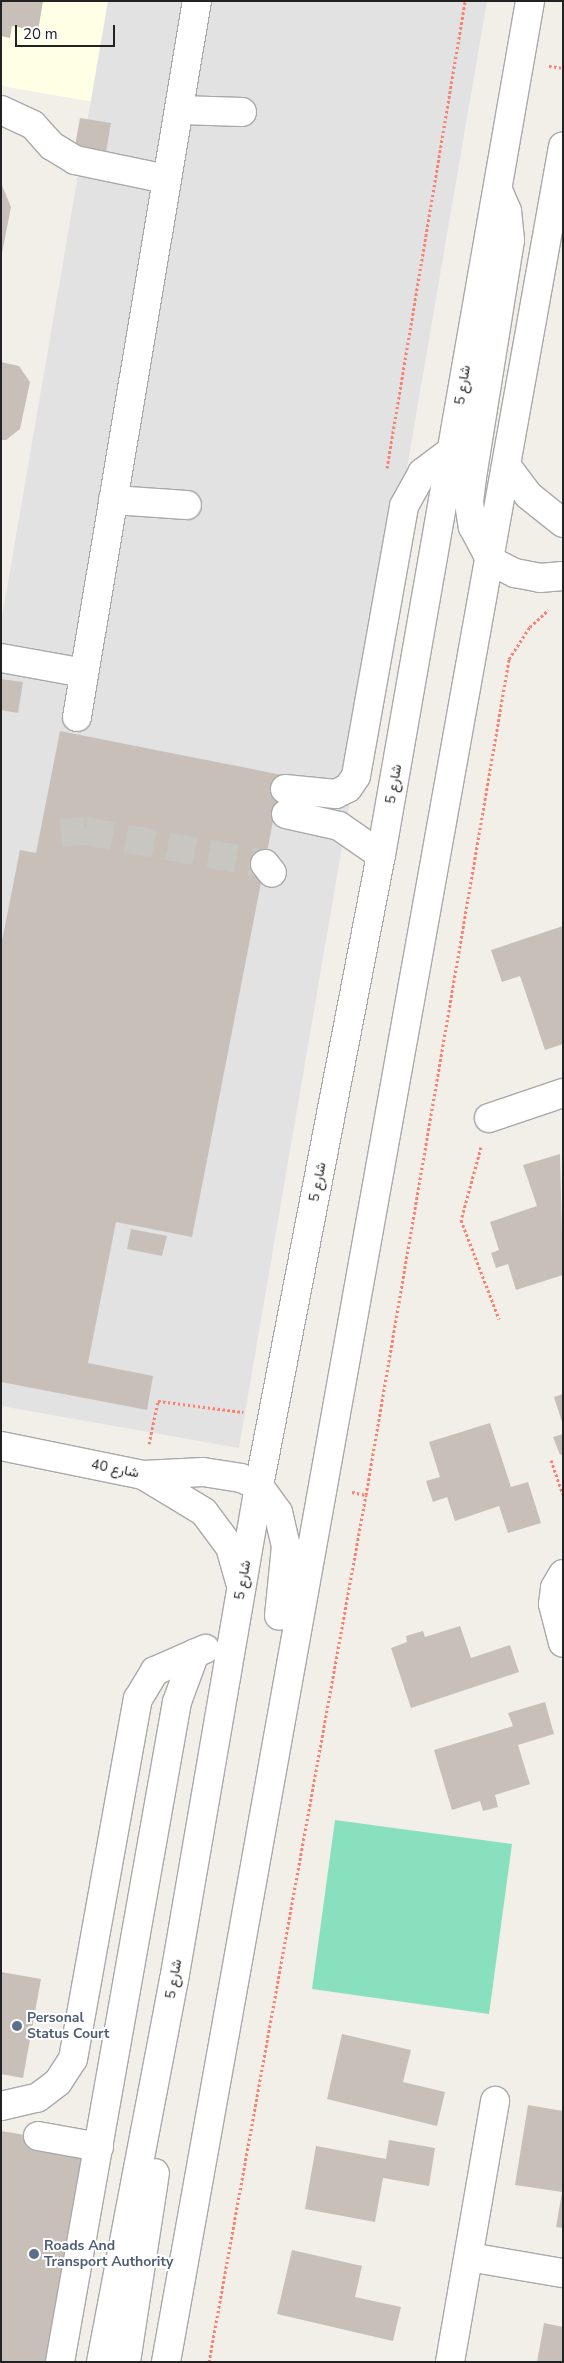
<!DOCTYPE html>
<meta charset="utf-8">
<style>
body{margin:0}
#map{position:relative;width:564px;height:2363px;overflow:hidden;background:#f2efe9;font-family:"Nunito Sans",Vazirmatn,sans-serif}
div>[style]{position:absolute}
.education>*{inset:0;background:#ffffe5}
.pitch>*{inset:0;background:#88e0be}
.parking>*{inset:0;background:#e2e2e2}
.building>*{inset:0;background:#c7bfb8}
.minor-tunnel>*{height:28px;margin-top:-14px;transform-origin:0;background:repeating-linear-gradient(90deg,#c8c6c1 0 28px,transparent 0 42px)}
.path>*{height:3px;margin-top:-1.5px;transform-origin:0;background:repeating-linear-gradient(90deg,#fa8072 0 2.5px,transparent 0 5px)}
.roads{filter:drop-shadow(1px 0 #a9a9a9) drop-shadow(-1px 0 #a9a9a9) drop-shadow(0 1px #a9a9a9) drop-shadow(0 -1px #a9a9a9)}
.minor>*{height:28px;margin:-14px;padding:0 14px;transform-origin:14px;border-radius:14px;background:#fff}
.dots>*{width:14px;height:14px;translate:-50% -50%;box-sizing:border-box;border:2px solid #fff;border-radius:50%}
span{translate:-50% -50%;white-space:nowrap;text-align:center;line-height:1.15;-webkit-text-stroke:4px #fff;paint-order:stroke}
.street-label{font-size:14px;color:#222}
.service-label{font-size:14px;color:#4e5e75;font-weight:700}
.left{translate:0 -50%;text-align:left}
.frame{position:absolute;inset:0;border:2px solid #222;pointer-events:none}
.scale{position:absolute;left:15px;top:25px;width:100px;height:22px;box-sizing:border-box;border:2px solid #222;border-top:0;padding-left:6px;font-size:15px;line-height:18px;white-space:nowrap;color:#222;-webkit-text-stroke:4px #fff;paint-order:stroke}
</style>
<div id="map">
<div class="education">
<i style="clip-path:polygon(1px 1px,141px 1px,123px 107px,1px 86px)"></i>
</div>
<div class="pitch">
<i style="clip-path:polygon(335px 1820px,512px 1844px,489px 2014px,312px 1989px)"></i>
</div>
<div class="parking">
<i style="clip-path:polygon(108px 1px,487px 1px,239px 1448px,1px 1406px,1px 623px)"></i>
</div>
<div class="building">
<i style="clip-path:polygon(1px 1px,43px 1px,38px 31px,12px 26px,10px 38px,1px 36px)"></i>
<i style="clip-path:polygon(80px 118px,111px 123px,106px 152px,75px 146px)"></i>
<i style="clip-path:polygon(1px 183px,11px 207px,2px 253px,1px 253px)"></i>
<i style="clip-path:polygon(1px 362px,19px 366px,30px 382px,20px 429px,6px 440px,1px 440px)"></i>
<i style="clip-path:polygon(1px 679px,23px 682px,18px 713px,1px 710px)"></i>
<i style="clip-path:polygon(60px 731px,282px 775px,192px 1237px,116px 1222px,88px 1363px,153px 1376px,147px 1410px,1px 1382px,1px 946px,20px 850px,36px 853px)"></i>
<i style="clip-path:polygon(563px 926px,563px 1044px,545px 1050px,520px 976px,502px 982px,491px 950px)"></i>
<i style="clip-path:polygon(560px 1154px,563px 1275px,516px 1290px,508px 1264px,496px 1268px,491px 1253px,499px 1250px,490px 1222px,537px 1206px,523px 1165px)"></i>
<i style="clip-path:polygon(131px 1229px,167px 1236px,162px 1256px,127px 1249px)"></i>
<i style="clip-path:polygon(563px 1394px,563px 1422px,562px 1422px,554px 1397px)"></i>
<i style="clip-path:polygon(490px 1423px,511px 1487px,528px 1482px,541px 1523px,508px 1533px,499px 1506px,455px 1521px,447px 1497px,433px 1502px,426px 1481px,440px 1477px,429px 1442px)"></i>
<i style="clip-path:polygon(563px 1434px,563px 1454px,560px 1455px,553px 1437px)"></i>
<i style="clip-path:polygon(460px 1626px,471px 1658px,510px 1645px,519px 1672px,411px 1708px,391px 1648px,407px 1642px,406px 1636px,423px 1631px,425px 1637px)"></i>
<i style="clip-path:polygon(545px 1702px,554px 1734px,518px 1745px,530px 1784px,495px 1795px,498px 1807px,483px 1811px,480px 1801px,452px 1810px,434px 1750px,513px 1726px,508px 1713px)"></i>
<i style="clip-path:polygon(1px 1972px,41px 1979px,23px 2078px,1px 2074px)"></i>
<i style="clip-path:polygon(342px 2034px,411px 2050px,403px 2082px,445px 2092px,437px 2126px,327px 2099px)"></i>
<i style="clip-path:polygon(528px 2105px,563px 2111px,563px 2228px,556px 2227px,562px 2192px,515px 2185px)"></i>
<i style="clip-path:polygon(1px 2131px,87px 2145px,45px 2362px,1px 2362px)"></i>
<i style="clip-path:polygon(389px 2140px,435px 2148px,429px 2186px,383px 2178px,375px 2222px,305px 2209px,316px 2146px,386px 2159px)"></i>
<i style="clip-path:polygon(292px 2250px,362px 2266px,355px 2297px,401px 2307px,393px 2341px,277px 2314px)"></i>
<i style="clip-path:polygon(544px 2323px,563px 2327px,563px 2362px,537px 2362px)"></i>
</div>
<div class="minor-tunnel">
<i style="left:61px;top:833px;width:24px;rotate:-5deg"></i>
<i style="left:85px;top:831px;width:183px;rotate:10.4deg"></i>
</div>
<div class="path">
<i style="left:549px;top:66px;width:14px;rotate:8deg"></i>
<i style="left:387px;top:468px;width:473px;rotate:-80.5deg"></i>
<i style="left:481px;top:1147px;width:76px;rotate:105.3deg"></i>
<i style="left:461px;top:1220px;width:106px;rotate:69deg"></i>
<i style="left:149px;top:1444px;width:44px;rotate:-78.2deg"></i>
<i style="left:158px;top:1401px;width:86px;rotate:7.4deg"></i>
<i style="left:551px;top:1460px;width:36px;rotate:71deg"></i>
<i style="left:352px;top:1492px;width:14px;rotate:12deg"></i>
<i style="left:209px;top:2362px;width:881px;rotate:-79.74deg"></i>
<i style="left:366px;top:1495px;width:848px;rotate:-80.29deg"></i>
<i style="left:509px;top:659px;width:38px;rotate:-57deg"></i>
<i style="left:530px;top:627px;width:25px;rotate:-43deg"></i>
</div>
<div class="roads">
<div class="minor">
<i style="left:1px;top:110px;width:35px;rotate:25deg"></i>
<i style="left:33px;top:125px;width:28px;rotate:48deg"></i>
<i style="left:52px;top:146px;width:27px;rotate:31deg"></i>
<i style="left:75px;top:160px;width:93px;rotate:11.8deg"></i>
<i style="left:179px;top:110px;width:63px;rotate:1.8deg"></i>
<i style="left:498px;top:190px;width:23px;rotate:67deg"></i>
<i style="left:507px;top:211px;width:29px;rotate:84deg"></i>
<i style="left:510px;top:240px;width:240px;rotate:99.1deg"></i>
<i style="left:472px;top:477px;width:26px;rotate:97deg"></i>
<i style="left:469px;top:503px;width:24px;rotate:81deg"></i>
<i style="left:473px;top:527px;width:38px;rotate:62deg"></i>
<i style="left:491px;top:561px;width:27px;rotate:27deg"></i>
<i style="left:515px;top:573px;width:25px;rotate:11deg"></i>
<i style="left:540px;top:578px;width:23px;rotate:-5deg"></i>
<i style="left:508px;top:468px;width:34px;rotate:53deg"></i>
<i style="left:528px;top:495px;width:45px;rotate:38.7deg"></i>
<i style="left:113px;top:500px;width:74px;rotate:3.9deg"></i>
<i style="left:1px;top:658px;width:84px;rotate:10.2deg"></i>
<i style="left:77px;top:717px;width:726px;rotate:-80.49deg"></i>
<i style="left:285px;top:789px;width:51px;rotate:5.6deg"></i>
<i style="left:336px;top:794px;width:13px;rotate:-27deg"></i>
<i style="left:348px;top:788px;width:14px;rotate:-56deg"></i>
<i style="left:356px;top:776px;width:274px;rotate:-79.9deg"></i>
<i style="left:404px;top:506px;width:38px;rotate:-61deg"></i>
<i style="left:422px;top:473px;width:38px;rotate:-37deg"></i>
<i style="left:286px;top:814px;width:54px;rotate:12.8deg"></i>
<i style="left:339px;top:826px;width:51px;rotate:34.6deg"></i>
<i style="left:265px;top:864px;width:11px;rotate:52deg"></i>
<i style="left:489px;top:1118px;width:78px;rotate:-18.7deg"></i>
<i style="left:1px;top:1446px;width:145px;rotate:11.5deg"></i>
<i style="left:143px;top:1475px;width:60px;rotate:-2.9deg"></i>
<i style="left:203px;top:1472px;width:38px;rotate:9deg"></i>
<i style="left:241px;top:1478px;width:20px;rotate:24deg"></i>
<i style="left:259px;top:1486px;width:32px;rotate:54deg"></i>
<i style="left:278px;top:1512px;width:35px;rotate:77deg"></i>
<i style="left:286px;top:1546px;width:70px;rotate:95.7deg"></i>
<i style="left:143px;top:1475px;width:71px;rotate:31.2deg"></i>
<i style="left:204px;top:1512px;width:44px;rotate:53.4deg"></i>
<i style="left:230px;top:1547px;width:36px;rotate:74deg"></i>
<i style="left:563px;top:1574px;width:16px;rotate:120deg"></i>
<i style="left:555px;top:1588px;width:16px;rotate:97deg"></i>
<i style="left:553px;top:1604px;width:40px;rotate:75.6deg"></i>
<i style="left:1px;top:2106px;width:37px;rotate:-13deg"></i>
<i style="left:37px;top:2098px;width:26px;rotate:-37deg"></i>
<i style="left:58px;top:2082px;width:27px;rotate:-57deg"></i>
<i style="left:73px;top:2059px;width:366px;rotate:-79.8deg"></i>
<i style="left:138px;top:1699px;width:33px;rotate:-59deg"></i>
<i style="left:155px;top:1671px;width:55px;rotate:-23.7deg"></i>
<i style="left:38px;top:2136px;width:62px;rotate:10.2deg"></i>
<i style="left:469px;top:2257px;width:95px;rotate:9.7deg"></i>
<i style="left:60px;top:2362px;width:670px;rotate:-79.95deg"></i>
<i style="left:177px;top:1702px;width:52px;rotate:-69.8deg"></i>
<i style="left:101px;top:2362px;width:389px;rotate:-79.2deg"></i>
<i style="left:174px;top:1980px;width:501px;rotate:-80.24deg"></i>
<i style="left:259px;top:1486px;width:643px;rotate:-79.06deg"></i>
<i style="left:381px;top:855px;width:867px;rotate:-80.1deg"></i>
<i style="left:126px;top:2362px;width:191px;rotate:-81.3deg"></i>
<i style="left:166px;top:2362px;width:2251px;rotate:-79.84deg"></i>
<i style="left:450px;top:2362px;width:265px;rotate:-80.2deg"></i>
</div>
</div>
<div class="dots">
<i style="left:17px;top:2026px;background:#5c6f8a"></i>
<i style="left:34px;top:2254px;background:#5c6f8a"></i>
</div>
<div class="street-label">
<span style="left:463px;top:385px;rotate:-81deg">شارع 5</span>
<span style="left:394px;top:784px;rotate:-80deg">شارع 5</span>
<span style="left:318px;top:1182px;rotate:-79deg">شارع 5</span>
<span style="left:115px;top:1469px;rotate:11deg">شارع 40</span>
<span style="left:243px;top:1580px;rotate:-80deg">شارع 5</span>
<span style="left:174px;top:1979px;rotate:-80deg">شارع 5</span>
</div>
<div class="service-label">
<span class="left" style="left:27px;top:2026px">Personal<br>Status Court</span>
<span class="left" style="left:44px;top:2254px">Roads And<br>Transport Authority</span>
</div>
<div class="frame"></div>
<div class="scale">20 m</div>
</div>
